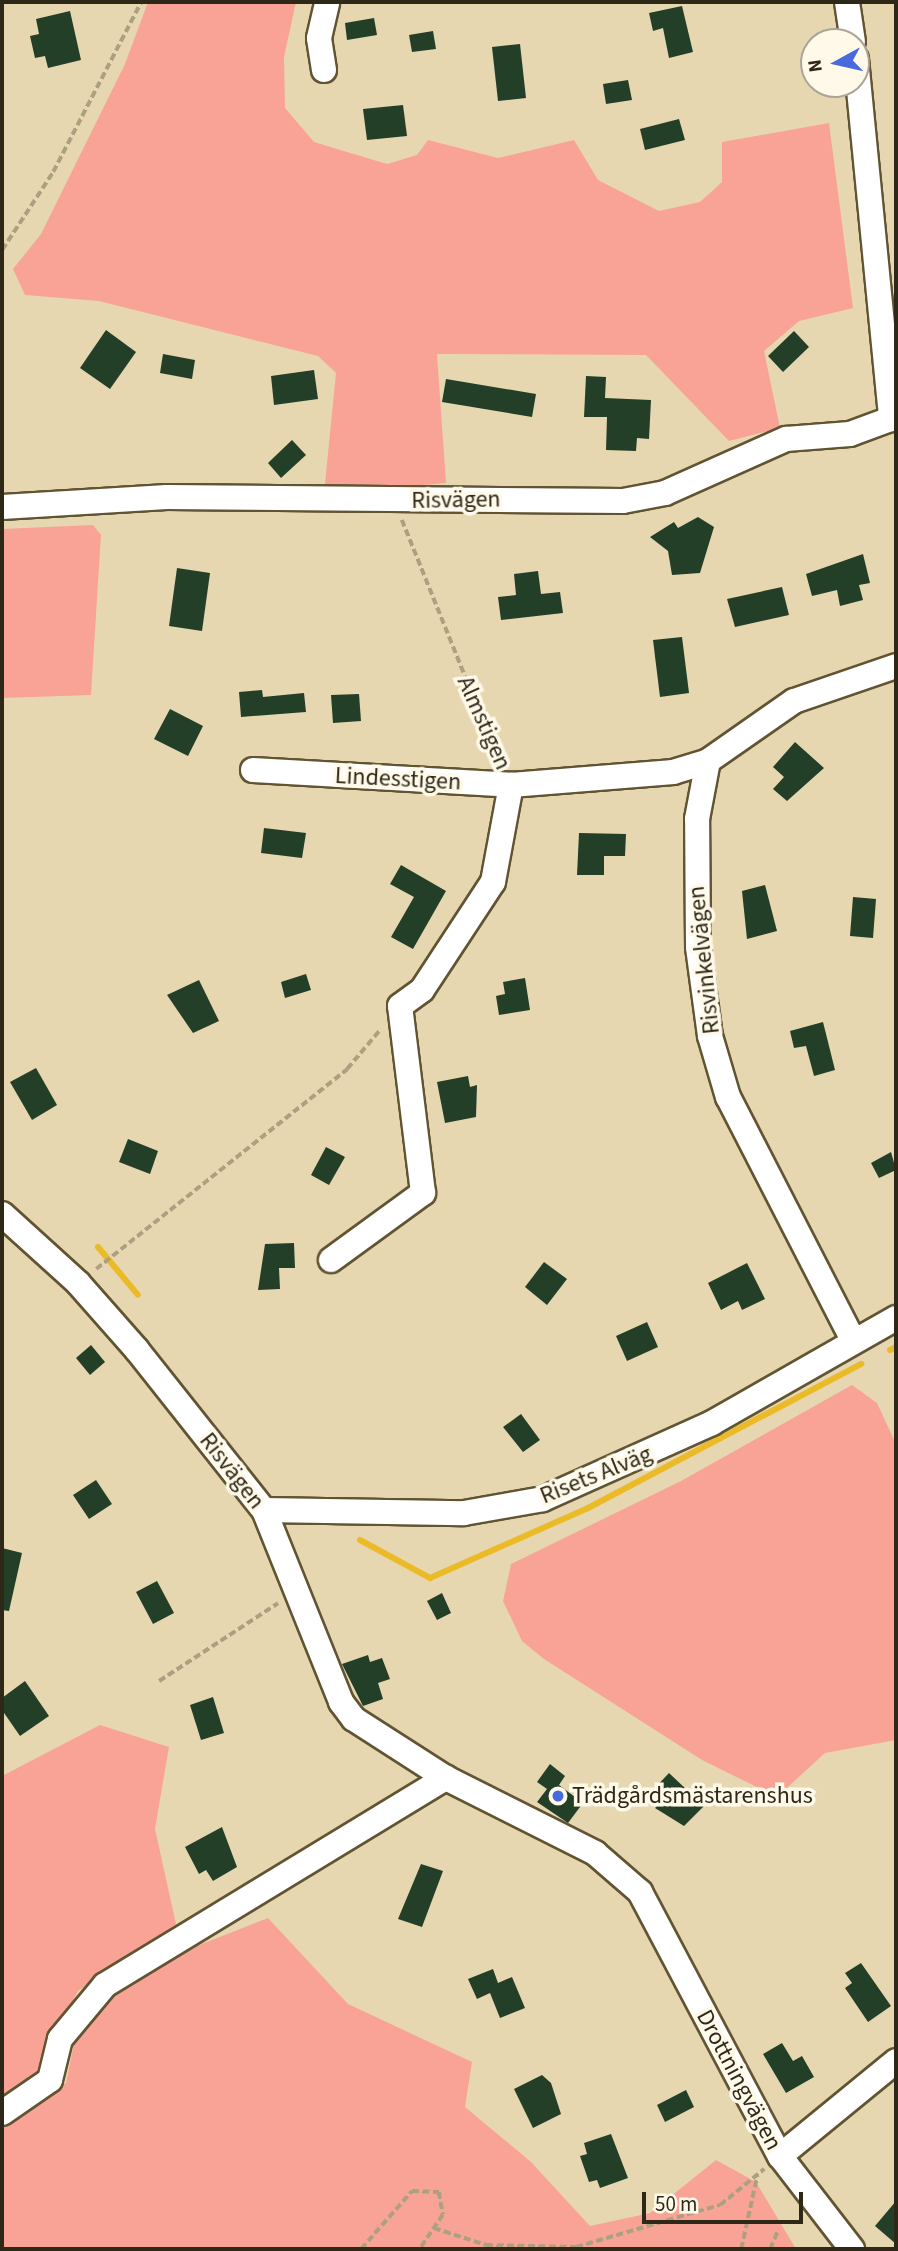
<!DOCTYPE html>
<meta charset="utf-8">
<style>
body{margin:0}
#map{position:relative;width:898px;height:2251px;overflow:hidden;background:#e7d7b1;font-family:"Source Sans 3",sans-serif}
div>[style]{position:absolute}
.green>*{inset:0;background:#f9a396}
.stream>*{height:6px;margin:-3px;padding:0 3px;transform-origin:3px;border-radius:3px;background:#eaba27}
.building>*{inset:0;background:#233f28}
.path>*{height:3.5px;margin-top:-1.75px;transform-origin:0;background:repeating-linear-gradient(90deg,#ada081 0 7px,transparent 0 10.5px)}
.roads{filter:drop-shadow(2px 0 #615432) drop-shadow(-2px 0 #615432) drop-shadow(0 2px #615432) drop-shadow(0 -2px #615432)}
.minor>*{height:24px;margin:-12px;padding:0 12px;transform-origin:12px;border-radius:12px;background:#fff}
.dots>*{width:19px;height:19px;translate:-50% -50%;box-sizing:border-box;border:4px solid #fff9ea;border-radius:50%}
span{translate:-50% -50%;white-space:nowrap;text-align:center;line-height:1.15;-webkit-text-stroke:7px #fff9ea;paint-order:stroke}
.street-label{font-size:24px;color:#2e2819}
.poi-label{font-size:24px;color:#2e2819}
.left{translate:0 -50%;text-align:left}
.frame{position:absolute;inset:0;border:4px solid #2e2819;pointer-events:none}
.north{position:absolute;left:800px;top:28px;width:70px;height:70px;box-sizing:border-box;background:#fff9ea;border:2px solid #aba596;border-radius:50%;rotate:262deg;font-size:19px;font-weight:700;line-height:28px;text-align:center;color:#2e2819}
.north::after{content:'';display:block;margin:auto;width:24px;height:32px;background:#4a69dc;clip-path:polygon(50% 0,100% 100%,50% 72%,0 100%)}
.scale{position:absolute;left:642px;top:2192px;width:161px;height:32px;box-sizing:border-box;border:4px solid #2e2819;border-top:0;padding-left:9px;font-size:21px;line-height:24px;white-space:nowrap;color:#2e2819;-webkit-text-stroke:5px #fff9ea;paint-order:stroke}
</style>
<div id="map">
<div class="green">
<i style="clip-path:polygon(148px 2px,296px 2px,284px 57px,285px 108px,314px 142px,387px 164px,417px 155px,428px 140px,498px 158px,574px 140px,598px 180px,659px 211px,700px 202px,722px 182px,722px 142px,829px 123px,853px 308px,799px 321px,764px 351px,780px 428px,729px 441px,646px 355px,437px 354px,446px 483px,324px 494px,336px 373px,318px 356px,99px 301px,25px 295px,13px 269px,41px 234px,125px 64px)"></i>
<i style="clip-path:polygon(93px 525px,101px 535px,91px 695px,2px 698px,2px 529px)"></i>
<i style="clip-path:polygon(852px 1385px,877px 1403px,896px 1444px,896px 1740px,825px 1753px,777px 1797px,702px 1760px,544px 1659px,522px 1641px,503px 1601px,511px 1564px,681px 1481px)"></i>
<i style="clip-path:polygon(100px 1725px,169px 1747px,155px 1829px,176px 1924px,78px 1991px,50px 2046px,58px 2086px,66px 2083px,76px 2033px,104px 2003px,184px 1951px,268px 1918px,348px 2004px,472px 2062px,465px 2107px,531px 2162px,590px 2226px,650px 2213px,716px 2160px,756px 2182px,796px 2249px,2px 2249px,2px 1776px)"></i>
</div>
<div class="stream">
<i style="left:98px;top:1247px;width:62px;rotate:50.2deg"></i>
<i style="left:890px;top:1350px;width:7px;rotate:-27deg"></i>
<i style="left:360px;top:1540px;width:80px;rotate:28.5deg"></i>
<i style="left:430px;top:1578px;width:173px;rotate:-23.9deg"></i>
<i style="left:588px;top:1508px;width:309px;rotate:-27.8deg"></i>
</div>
<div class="building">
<i style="clip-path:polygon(682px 6px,693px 52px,669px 58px,663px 28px,653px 31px,649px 13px)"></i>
<i style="clip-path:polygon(70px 11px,81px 60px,48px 68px,45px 56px,35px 58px,30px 36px,39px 34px,36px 19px)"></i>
<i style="clip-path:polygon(374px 18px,377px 35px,347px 40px,345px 23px)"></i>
<i style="clip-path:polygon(433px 31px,436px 49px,412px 52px,409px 35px)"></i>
<i style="clip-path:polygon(520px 44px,526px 98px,498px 101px,492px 47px)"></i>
<i style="clip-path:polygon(628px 80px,632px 100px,606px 104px,603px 84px)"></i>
<i style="clip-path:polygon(403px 105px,407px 136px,367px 140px,363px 109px)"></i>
<i style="clip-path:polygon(679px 119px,685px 140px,645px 150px,640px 129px)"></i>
<i style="clip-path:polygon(106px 330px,136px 352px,110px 389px,80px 368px)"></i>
<i style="clip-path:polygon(794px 331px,809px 347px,783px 372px,768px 356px)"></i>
<i style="clip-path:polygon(163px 354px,195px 360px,192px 379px,160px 373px)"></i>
<i style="clip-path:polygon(314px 370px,318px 399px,274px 405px,271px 376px)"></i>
<i style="clip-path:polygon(586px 376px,606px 377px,605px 398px,651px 400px,649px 439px,637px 438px,636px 451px,606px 450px,607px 417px,584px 417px)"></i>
<i style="clip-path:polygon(446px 379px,536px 394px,532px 417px,442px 402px)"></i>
<i style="clip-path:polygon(292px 440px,306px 455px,281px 478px,268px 463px)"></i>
<i style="clip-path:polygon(698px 517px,714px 527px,700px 573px,672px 575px,668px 551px,650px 537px,674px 522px,678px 528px)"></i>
<i style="clip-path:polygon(863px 554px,870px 583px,859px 585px,863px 600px,840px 606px,837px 590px,812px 596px,806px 574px)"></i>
<i style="clip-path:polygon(177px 568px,210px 573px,202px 631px,169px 626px)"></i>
<i style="clip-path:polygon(538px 571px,541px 594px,560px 592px,563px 613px,501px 620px,498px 597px,516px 595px,514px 574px)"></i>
<i style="clip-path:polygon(782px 587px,789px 615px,735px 627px,727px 599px)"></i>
<i style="clip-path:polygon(682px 637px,689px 693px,660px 697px,653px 640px)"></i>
<i style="clip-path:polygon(262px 690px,263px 697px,304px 693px,306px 712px,241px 717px,239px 692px)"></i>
<i style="clip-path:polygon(359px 694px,361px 721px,333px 723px,331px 695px)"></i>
<i style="clip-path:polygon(170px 709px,203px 726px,188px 756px,154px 739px)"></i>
<i style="clip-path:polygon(795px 742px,824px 768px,787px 801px,773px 789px,784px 777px,773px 767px)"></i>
<i style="clip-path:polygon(264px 828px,306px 833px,302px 858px,261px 853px)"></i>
<i style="clip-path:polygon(579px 833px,626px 834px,625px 856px,604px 856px,604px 875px,577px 875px)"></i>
<i style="clip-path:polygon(401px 865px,446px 891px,413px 949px,391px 937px,414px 897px,390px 884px)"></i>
<i style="clip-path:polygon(765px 885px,777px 931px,747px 939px,742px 891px)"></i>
<i style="clip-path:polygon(853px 897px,876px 899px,873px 938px,850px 936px)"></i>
<i style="clip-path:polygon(306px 974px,311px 990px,285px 998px,281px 982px)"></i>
<i style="clip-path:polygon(525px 978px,530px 1010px,499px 1015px,496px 996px,505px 994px,503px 982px)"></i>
<i style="clip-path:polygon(199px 980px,219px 1021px,193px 1033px,167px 995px)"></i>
<i style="clip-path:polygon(823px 1022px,835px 1070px,814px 1076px,806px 1046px,794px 1048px,790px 1031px)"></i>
<i style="clip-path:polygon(36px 1068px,57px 1105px,32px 1120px,10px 1082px)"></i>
<i style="clip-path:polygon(468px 1076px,470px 1087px,477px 1085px,476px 1117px,445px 1123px,437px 1082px)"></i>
<i style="clip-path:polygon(128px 1139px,158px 1151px,150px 1174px,119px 1162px)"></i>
<i style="clip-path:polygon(326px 1147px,345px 1157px,329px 1185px,311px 1175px)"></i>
<i style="clip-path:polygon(891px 1152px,896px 1170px,879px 1178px,871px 1163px)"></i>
<i style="clip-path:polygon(294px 1243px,295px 1268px,279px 1268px,280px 1289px,258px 1290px,265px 1244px)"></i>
<i style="clip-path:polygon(544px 1262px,567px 1279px,547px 1305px,525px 1287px)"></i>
<i style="clip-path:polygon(747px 1263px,765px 1299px,742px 1310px,738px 1301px,721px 1310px,708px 1283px)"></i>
<i style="clip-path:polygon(647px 1322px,658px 1347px,627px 1361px,616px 1336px)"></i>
<i style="clip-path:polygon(91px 1345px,105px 1362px,90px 1375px,76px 1358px)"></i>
<i style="clip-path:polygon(521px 1414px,540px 1440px,523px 1452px,503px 1427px)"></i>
<i style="clip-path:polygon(96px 1480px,112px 1504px,89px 1519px,73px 1495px)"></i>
<i style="clip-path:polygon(2px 1548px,22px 1553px,9px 1611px,2px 1610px)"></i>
<i style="clip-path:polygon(157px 1581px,174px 1613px,153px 1624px,136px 1592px)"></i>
<i style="clip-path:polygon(442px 1593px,451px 1613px,437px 1620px,427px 1601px)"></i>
<i style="clip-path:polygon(368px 1655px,370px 1662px,382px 1658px,390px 1679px,378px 1683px,383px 1699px,363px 1706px,342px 1664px)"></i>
<i style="clip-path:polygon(25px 1681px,49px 1716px,20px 1736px,2px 1710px,2px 1698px)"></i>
<i style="clip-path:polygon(213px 1697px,224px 1733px,201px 1740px,190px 1705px)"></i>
<i style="clip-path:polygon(550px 1764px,565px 1776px,559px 1785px,583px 1803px,568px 1823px,537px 1802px,547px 1789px,537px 1782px)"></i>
<i style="clip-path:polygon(669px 1773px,704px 1806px,684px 1826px,655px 1808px,661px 1802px,651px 1792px)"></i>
<i style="clip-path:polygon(222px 1827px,237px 1867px,213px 1881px,206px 1870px,199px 1874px,185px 1847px)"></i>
<i style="clip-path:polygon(421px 1864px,443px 1871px,422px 1927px,398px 1919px)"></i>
<i style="clip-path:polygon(861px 1963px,891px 2006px,868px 2022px,845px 1988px,852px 1983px,845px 1973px)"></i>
<i style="clip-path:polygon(493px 1969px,498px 1983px,512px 1977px,525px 2008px,500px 2018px,490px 1993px,477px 1999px,468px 1979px)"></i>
<i style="clip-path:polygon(782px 2043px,793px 2061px,802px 2056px,814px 2077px,786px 2093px,763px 2054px)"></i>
<i style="clip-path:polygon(542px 2075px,551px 2083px,561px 2114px,533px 2128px,514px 2089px)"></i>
<i style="clip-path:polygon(686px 2090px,694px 2107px,665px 2122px,657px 2105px)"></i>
<i style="clip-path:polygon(611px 2134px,628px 2178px,600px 2188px,597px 2180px,589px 2182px,580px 2156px,587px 2154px,584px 2143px)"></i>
<i style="clip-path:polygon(896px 2201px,896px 2244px,875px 2226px)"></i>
</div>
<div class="path">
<i style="left:2px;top:250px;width:93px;rotate:-56.8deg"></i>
<i style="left:53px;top:172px;width:191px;rotate:-62.6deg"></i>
<i style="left:402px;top:520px;width:262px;rotate:68deg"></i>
<i style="left:96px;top:1269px;width:321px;rotate:-38.5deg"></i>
<i style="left:347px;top:1069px;width:50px;rotate:-49.9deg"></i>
<i style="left:159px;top:1681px;width:142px;rotate:-33.2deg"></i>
<i style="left:434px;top:2228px;width:55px;rotate:18.1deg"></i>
<i style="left:486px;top:2245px;width:90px;rotate:1.3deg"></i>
<i style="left:576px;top:2247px;width:150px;rotate:-16.3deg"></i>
<i style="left:720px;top:2205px;width:57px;rotate:-39.3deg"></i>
<i style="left:361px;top:2249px;width:77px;rotate:-48.7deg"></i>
<i style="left:412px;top:2191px;width:27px;rotate:2deg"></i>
<i style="left:439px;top:2192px;width:23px;rotate:80deg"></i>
<i style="left:443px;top:2215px;width:41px;rotate:124.1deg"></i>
<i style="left:741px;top:2249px;width:75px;rotate:-77.6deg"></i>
<i style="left:770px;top:2249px;width:21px;rotate:-67deg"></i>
</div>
<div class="roads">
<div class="minor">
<i style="left:847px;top:2px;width:40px;rotate:81.5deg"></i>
<i style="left:856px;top:59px;width:362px;rotate:84.4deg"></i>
<i style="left:324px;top:70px;width:32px;rotate:-99deg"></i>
<i style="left:319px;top:38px;width:37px;rotate:-77deg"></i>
<i style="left:2px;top:507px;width:165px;rotate:-3.5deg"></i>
<i style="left:167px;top:497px;width:456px;rotate:0.5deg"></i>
<i style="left:623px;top:501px;width:43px;rotate:-10.8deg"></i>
<i style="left:665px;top:493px;width:133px;rotate:-24.1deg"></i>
<i style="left:786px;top:439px;width:64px;rotate:-4.5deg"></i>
<i style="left:850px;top:434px;width:49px;rotate:-20.3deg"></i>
<i style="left:253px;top:770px;width:258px;rotate:3.3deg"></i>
<i style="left:511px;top:785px;width:163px;rotate:-4.6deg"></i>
<i style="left:673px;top:772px;width:37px;rotate:-17deg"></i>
<i style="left:2px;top:1214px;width:103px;rotate:42.2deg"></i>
<i style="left:78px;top:1283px;width:89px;rotate:48.6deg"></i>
<i style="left:137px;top:1350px;width:204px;rotate:51.6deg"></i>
<i style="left:264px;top:1510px;width:207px;rotate:68.1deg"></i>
<i style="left:341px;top:1702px;width:21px;rotate:53deg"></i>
<i style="left:354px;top:1719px;width:109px;rotate:32.7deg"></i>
<i style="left:446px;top:1778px;width:167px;rotate:26.7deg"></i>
<i style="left:595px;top:1853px;width:60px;rotate:40.9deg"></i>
<i style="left:640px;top:1892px;width:299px;rotate:62.1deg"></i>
<i style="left:780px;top:2156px;width:118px;rotate:52.3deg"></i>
<i style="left:331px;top:1260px;width:114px;rotate:-36.1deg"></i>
<i style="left:423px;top:1193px;width:188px;rotate:-97deg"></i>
<i style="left:400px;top:1006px;width:27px;rotate:-36deg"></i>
<i style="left:422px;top:990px;width:129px;rotate:-56.7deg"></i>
<i style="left:493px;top:882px;width:99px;rotate:-79.5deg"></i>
<i style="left:853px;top:1340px;width:273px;rotate:-117.2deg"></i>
<i style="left:728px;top:1097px;width:64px;rotate:-106.4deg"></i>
<i style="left:710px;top:1036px;width:90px;rotate:-97.7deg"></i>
<i style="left:698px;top:947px;width:128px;rotate:-90.4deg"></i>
<i style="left:697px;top:819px;width:59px;rotate:-79.3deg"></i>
<i style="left:708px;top:761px;width:105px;rotate:-34.9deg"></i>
<i style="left:794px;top:701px;width:108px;rotate:-18.9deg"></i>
<i style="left:264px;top:1510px;width:200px;rotate:0.9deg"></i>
<i style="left:464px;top:1513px;width:80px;rotate:-10deg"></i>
<i style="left:543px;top:1499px;width:185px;rotate:-24.2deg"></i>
<i style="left:712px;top:1423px;width:212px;rotate:-29.7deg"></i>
<i style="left:2px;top:2113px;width:58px;rotate:-34.5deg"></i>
<i style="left:50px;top:2080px;width:42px;rotate:-76.3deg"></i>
<i style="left:60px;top:2039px;width:70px;rotate:-50.2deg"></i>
<i style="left:105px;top:1985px;width:399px;rotate:-31.3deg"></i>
<i style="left:780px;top:2156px;width:150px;rotate:-39.3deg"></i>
</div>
</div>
<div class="dots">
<i style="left:558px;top:1796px;background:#4a69dc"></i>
</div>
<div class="street-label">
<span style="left:456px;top:500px;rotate:-1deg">Risvägen</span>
<span style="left:484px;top:723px;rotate:66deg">Almstigen</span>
<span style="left:398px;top:779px;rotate:3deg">Lindesstigen</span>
<span style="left:704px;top:960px;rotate:-96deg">Risvinkelvägen</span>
<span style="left:232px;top:1471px;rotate:52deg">Risvägen</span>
<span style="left:596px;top:1475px;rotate:-22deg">Risets Alväg</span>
<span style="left:739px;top:2080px;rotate:62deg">Drottningvägen</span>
</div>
<div class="poi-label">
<span class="left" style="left:572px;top:1796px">Trädgårdsmästarenshus</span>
</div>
<div class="frame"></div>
<div class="north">N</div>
<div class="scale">50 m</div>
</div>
